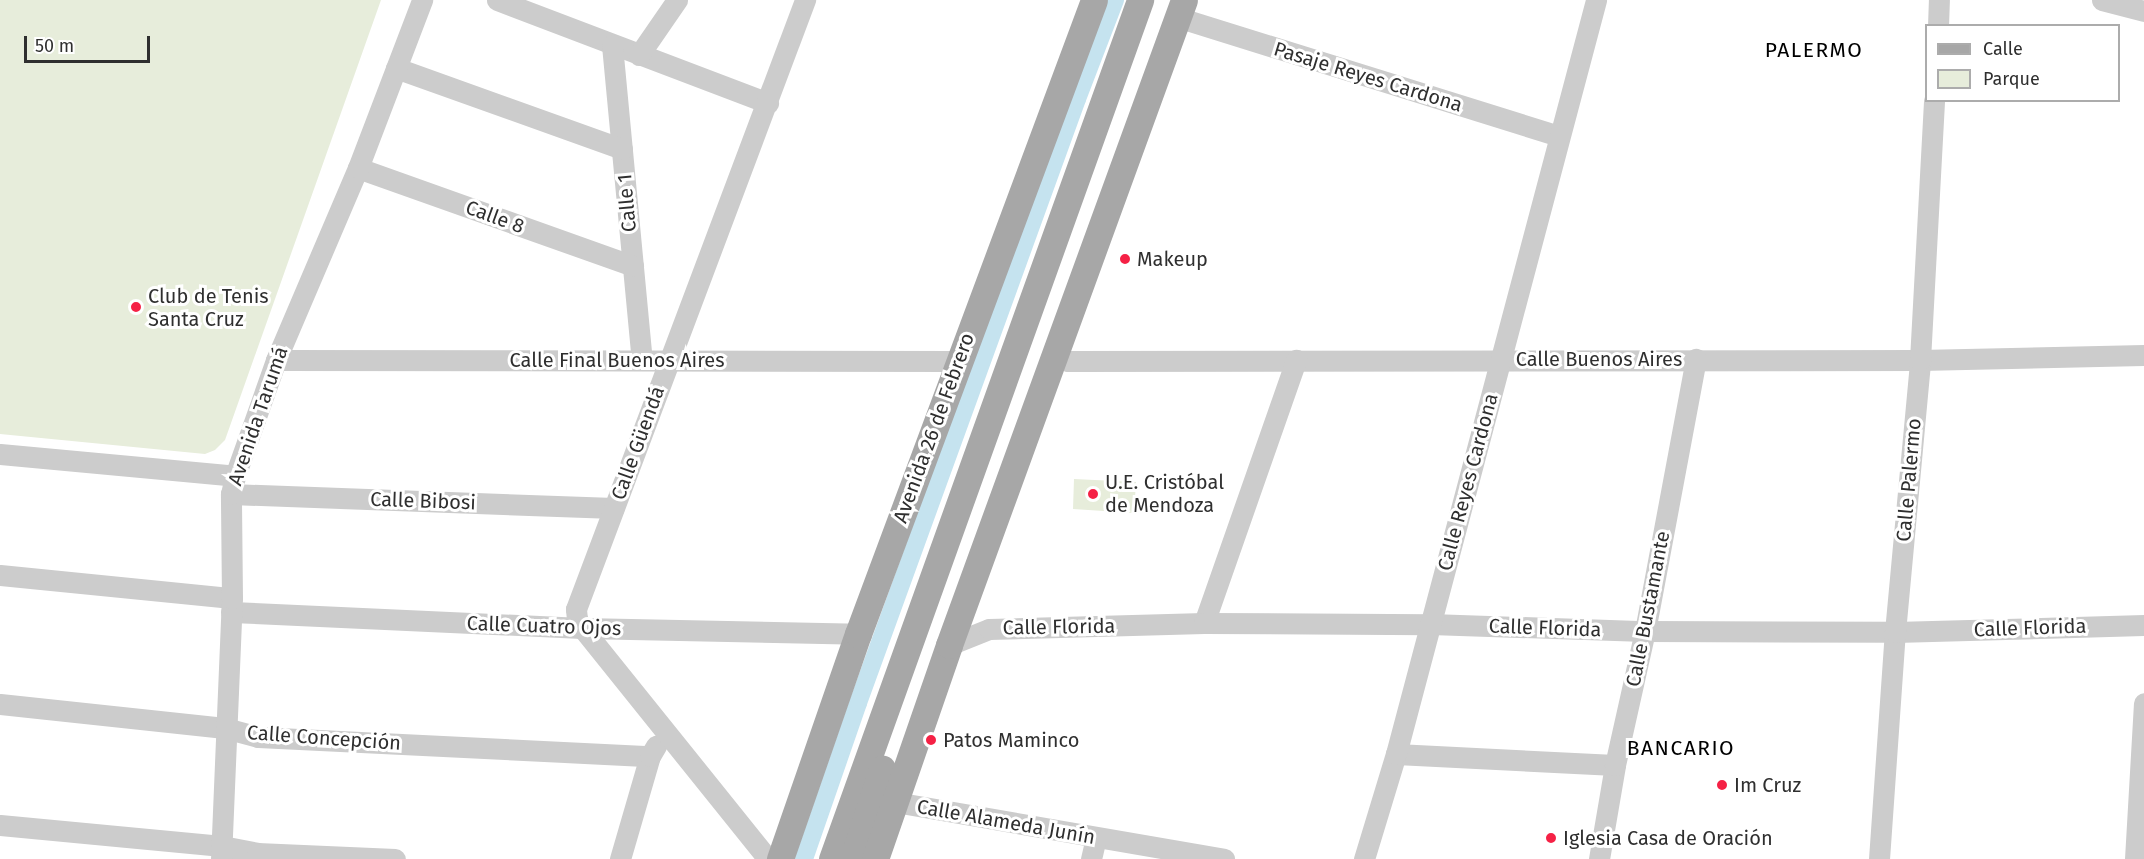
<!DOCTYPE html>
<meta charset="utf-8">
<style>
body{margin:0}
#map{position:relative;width:2144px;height:859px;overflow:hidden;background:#fff;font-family:"Fira Sans",sans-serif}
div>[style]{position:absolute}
.green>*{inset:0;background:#e7eddb}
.canal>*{height:18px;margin:-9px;padding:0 9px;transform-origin:9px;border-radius:9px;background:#c5e3ef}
.minor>*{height:21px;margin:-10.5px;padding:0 10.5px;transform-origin:10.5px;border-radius:10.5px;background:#ccc}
.major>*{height:27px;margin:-13.5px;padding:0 13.5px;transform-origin:13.5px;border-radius:13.5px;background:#a7a7a7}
.dots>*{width:16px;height:16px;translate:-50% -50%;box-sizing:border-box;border:3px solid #fff;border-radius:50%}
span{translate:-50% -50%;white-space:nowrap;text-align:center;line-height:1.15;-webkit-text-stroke:6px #fff;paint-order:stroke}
.street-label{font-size:20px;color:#2f2f2f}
.poi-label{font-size:20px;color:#2f2f2f}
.left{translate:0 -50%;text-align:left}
.neighbourhood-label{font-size:21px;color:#000;letter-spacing:1.5px}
.legend{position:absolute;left:1925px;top:24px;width:195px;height:78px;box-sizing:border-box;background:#fff;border:2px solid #acacac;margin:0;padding:8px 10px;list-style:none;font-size:18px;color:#2f2f2f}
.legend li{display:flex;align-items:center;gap:12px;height:30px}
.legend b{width:30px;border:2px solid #acacac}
.scale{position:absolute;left:24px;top:36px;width:126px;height:27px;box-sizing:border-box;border:3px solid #2f2f2f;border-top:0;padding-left:8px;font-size:18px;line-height:21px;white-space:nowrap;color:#2f2f2f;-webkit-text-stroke:4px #fff;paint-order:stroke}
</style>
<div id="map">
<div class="green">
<i style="clip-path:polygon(0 0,381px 0,225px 440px,215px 450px,205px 454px,0 434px)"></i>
<i style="clip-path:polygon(1074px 479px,1136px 482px,1134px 513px,1073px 509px)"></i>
</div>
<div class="canal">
<i style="left:804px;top:859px;width:165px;rotate:-70.9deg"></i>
<i style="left:858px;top:703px;width:642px;rotate:-70.07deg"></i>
<i style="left:1077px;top:99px;width:106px;rotate:-69deg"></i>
</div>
<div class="minor">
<i style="left:497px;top:0;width:290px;rotate:20.8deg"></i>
<i style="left:2102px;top:0;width:43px;rotate:14.7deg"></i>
<i style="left:1177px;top:17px;width:400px;rotate:17.3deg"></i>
<i style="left:1938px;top:26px;width:26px;rotate:-88deg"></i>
<i style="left:612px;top:45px;width:316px;rotate:84.6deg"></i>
<i style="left:639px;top:55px;width:67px;rotate:-55.4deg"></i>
<i style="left:396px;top:68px;width:240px;rotate:19.7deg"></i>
<i style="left:358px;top:168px;width:292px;rotate:19.6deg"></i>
<i style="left:1055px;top:357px;width:14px;rotate:17deg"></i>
<i style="left:1068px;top:361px;width:852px;rotate:-0.07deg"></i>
<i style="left:1920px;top:360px;width:224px;rotate:-1.3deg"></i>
<i style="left:276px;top:360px;width:682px;rotate:0.08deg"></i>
<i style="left:0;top:454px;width:236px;rotate:5.3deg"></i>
<i style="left:231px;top:494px;width:383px;rotate:2.1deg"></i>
<i style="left:0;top:575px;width:233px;rotate:5.7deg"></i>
<i style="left:231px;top:612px;width:351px;rotate:2.6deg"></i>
<i style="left:582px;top:628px;width:276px;rotate:1.2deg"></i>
<i style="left:1204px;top:623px;width:279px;rotate:-70.7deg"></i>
<i style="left:949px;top:645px;width:43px;rotate:-21.8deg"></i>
<i style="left:989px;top:629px;width:215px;rotate:-1.6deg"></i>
<i style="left:1204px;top:623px;width:226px;rotate:0.3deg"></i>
<i style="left:1430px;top:624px;width:215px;rotate:1.9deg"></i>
<i style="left:1645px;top:631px;width:250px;rotate:0.2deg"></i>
<i style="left:1895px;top:632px;width:249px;rotate:-1.6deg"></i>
<i style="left:0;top:704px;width:226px;rotate:6.1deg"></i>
<i style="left:225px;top:728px;width:34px;rotate:15deg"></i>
<i style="left:258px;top:737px;width:392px;rotate:2.8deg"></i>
<i style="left:1396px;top:754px;width:219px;rotate:2.9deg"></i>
<i style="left:895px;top:802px;width:334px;rotate:9.8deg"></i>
<i style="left:0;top:825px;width:223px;rotate:5.4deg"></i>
<i style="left:222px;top:846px;width:36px;rotate:11deg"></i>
<i style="left:257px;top:853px;width:138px;rotate:2.5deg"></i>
<i style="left:221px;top:859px;width:261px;rotate:-87.6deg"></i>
<i style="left:232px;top:598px;width:104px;rotate:-90.6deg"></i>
<i style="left:231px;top:494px;width:18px;rotate:-77deg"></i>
<i style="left:235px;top:476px;width:123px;rotate:-70.5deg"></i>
<i style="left:276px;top:360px;width:209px;rotate:-66.9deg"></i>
<i style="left:358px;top:168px;width:180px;rotate:-69.1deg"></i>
<i style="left:620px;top:859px;width:107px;rotate:-73.8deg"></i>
<i style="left:650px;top:756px;width:12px;rotate:-59deg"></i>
<i style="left:768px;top:859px;width:297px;rotate:-128.8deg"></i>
<i style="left:582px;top:628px;width:10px;rotate:-119deg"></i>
<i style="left:577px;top:619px;width:10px;rotate:-96deg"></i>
<i style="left:576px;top:609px;width:651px;rotate:-69.39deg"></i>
<i style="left:1091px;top:859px;width:22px;rotate:-77deg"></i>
<i style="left:1364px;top:859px;width:110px;rotate:-73.1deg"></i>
<i style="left:1396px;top:754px;width:780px;rotate:-75.14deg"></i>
<i style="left:1599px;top:859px;width:95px;rotate:-80.3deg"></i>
<i style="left:1615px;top:765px;width:137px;rotate:-77.4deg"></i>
<i style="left:1645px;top:631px;width:277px;rotate:-79.4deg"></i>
<i style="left:1879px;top:859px;width:228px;rotate:-86deg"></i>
<i style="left:1895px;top:632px;width:273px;rotate:-84.7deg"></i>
<i style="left:1920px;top:360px;width:260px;rotate:-86.9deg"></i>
<i style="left:2135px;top:859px;width:156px;rotate:-86.7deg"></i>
</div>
<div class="major">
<i style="left:780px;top:859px;width:238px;rotate:-70.9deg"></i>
<i style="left:858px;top:634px;width:676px;rotate:-69.58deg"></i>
<i style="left:832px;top:859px;width:913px;rotate:-70.27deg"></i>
<i style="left:853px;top:859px;width:95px;rotate:-72.1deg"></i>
<i style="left:875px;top:859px;width:226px;rotate:-70.9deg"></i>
<i style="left:949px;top:645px;width:686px;rotate:-69.98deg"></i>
</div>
<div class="dots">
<i style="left:1125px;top:259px;background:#f52145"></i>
<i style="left:136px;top:307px;background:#f52145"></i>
<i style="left:1093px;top:494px;background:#f52145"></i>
<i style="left:931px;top:740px;background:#f52145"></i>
<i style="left:1722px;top:785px;background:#f52145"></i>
<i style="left:1551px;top:838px;background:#f52145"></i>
</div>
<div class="street-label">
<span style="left:1368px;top:77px;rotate:17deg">Pasaje Reyes Cardona</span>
<span style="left:627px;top:203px;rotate:-95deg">Calle 1</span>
<span style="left:495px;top:217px;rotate:20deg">Calle 8</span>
<span style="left:1599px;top:359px">Calle Buenos Aires</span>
<span style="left:617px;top:360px">Calle Final Buenos Aires</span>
<span style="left:258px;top:416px;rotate:-71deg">Avenida Tarumá</span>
<span style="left:934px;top:428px;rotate:-70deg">Avenida 26 de Febrero</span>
<span style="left:638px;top:443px;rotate:-70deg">Calle Güendá</span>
<span style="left:1909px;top:480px;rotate:-85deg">Calle Palermo</span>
<span style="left:1468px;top:482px;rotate:-75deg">Calle Reyes Cardona</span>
<span style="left:423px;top:501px;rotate:2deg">Calle Bibosi</span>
<span style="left:1648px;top:609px;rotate:-79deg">Calle Bustamante</span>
<span style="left:544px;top:626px;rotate:2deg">Calle Cuatro Ojos</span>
<span style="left:1059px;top:627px;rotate:-1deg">Calle Florida</span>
<span style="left:1545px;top:628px;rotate:2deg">Calle Florida</span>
<span style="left:2030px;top:628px;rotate:-2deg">Calle Florida</span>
<span style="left:324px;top:738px;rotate:4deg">Calle Concepción</span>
<span style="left:1006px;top:822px;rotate:10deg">Calle Alameda Junín</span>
</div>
<div class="poi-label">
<span class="left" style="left:1137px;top:259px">Makeup</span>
<span class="left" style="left:148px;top:308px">Club de Tenis<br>Santa Cruz</span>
<span class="left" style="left:1105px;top:494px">U.E. Cristóbal<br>de Mendoza</span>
<span class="left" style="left:943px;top:740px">Patos Maminco</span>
<span class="left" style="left:1734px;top:785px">Im Cruz</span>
<span class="left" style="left:1563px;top:838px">Iglesia Casa de Oración</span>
</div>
<div class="neighbourhood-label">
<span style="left:1814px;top:50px">PALERMO</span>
<span style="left:1681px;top:748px">BANCARIO</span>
</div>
<ul class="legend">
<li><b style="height:8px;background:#a7a7a7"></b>Calle</li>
<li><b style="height:16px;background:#e7eddb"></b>Parque</li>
</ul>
<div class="scale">50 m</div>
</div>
